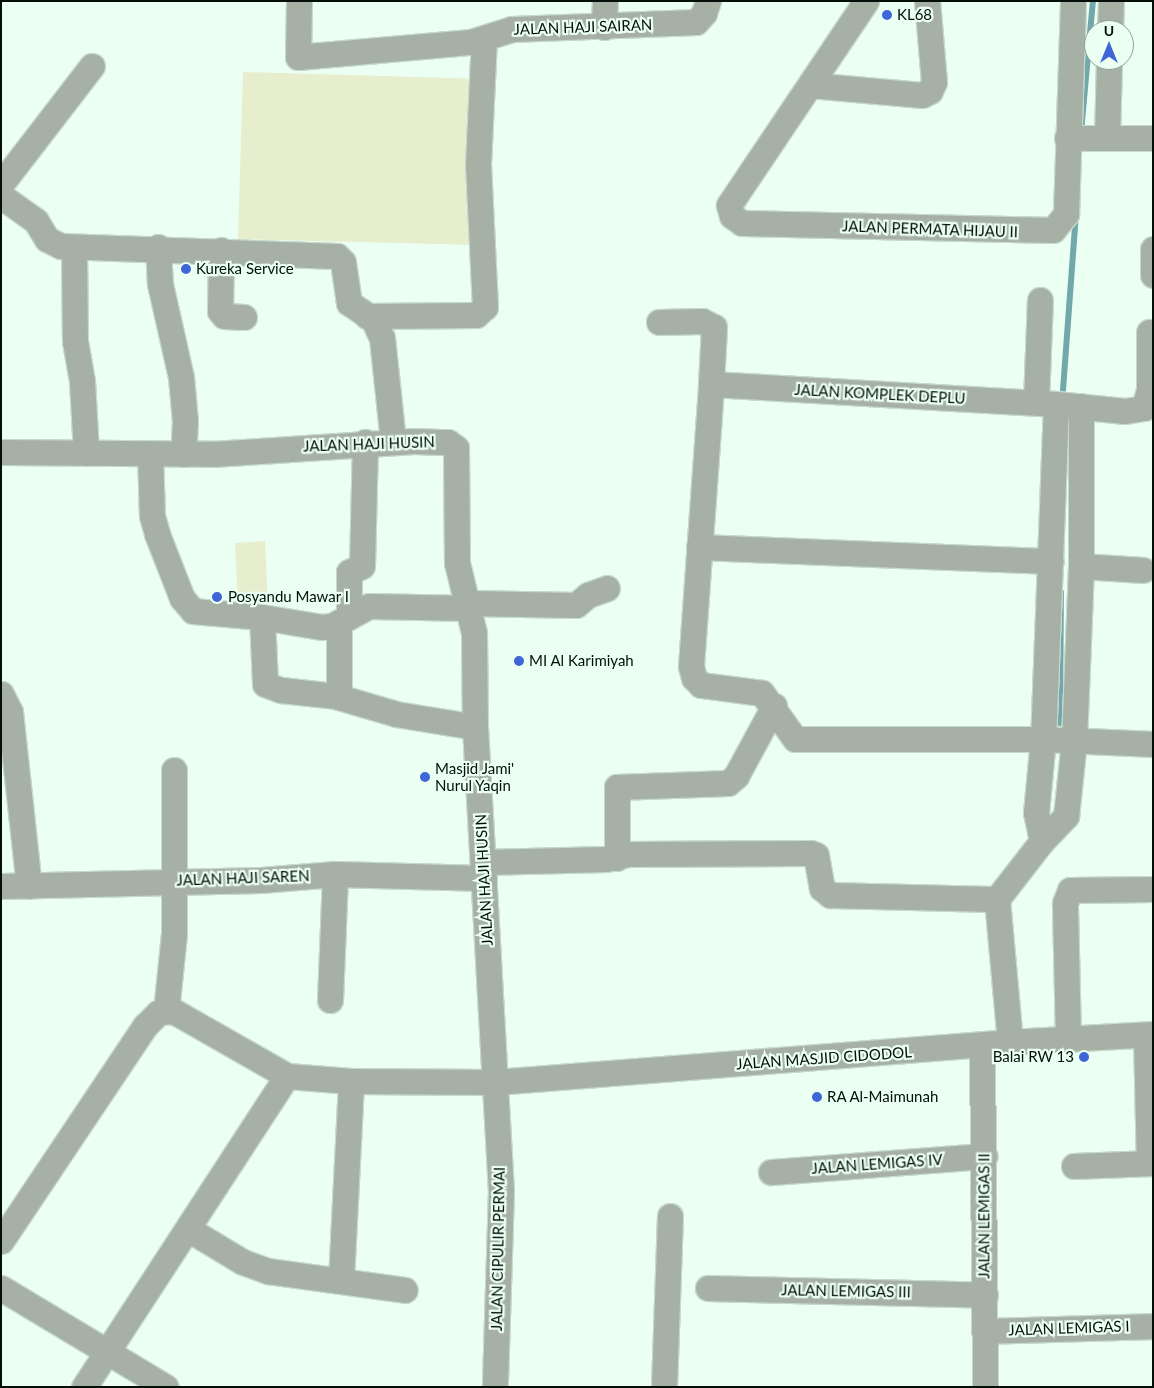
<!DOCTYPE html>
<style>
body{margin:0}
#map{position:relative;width:1154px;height:1388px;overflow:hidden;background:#ebfff3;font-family:Lato,sans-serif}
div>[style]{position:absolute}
.green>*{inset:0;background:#e7eecd}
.stream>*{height:6px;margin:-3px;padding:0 3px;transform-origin:3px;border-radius:3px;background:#72a7ab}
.roads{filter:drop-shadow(1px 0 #c6d9ce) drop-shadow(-1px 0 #c6d9ce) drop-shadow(0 1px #c6d9ce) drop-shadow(0 -1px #c6d9ce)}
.minor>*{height:25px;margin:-12.5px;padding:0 12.5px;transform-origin:12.5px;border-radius:12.5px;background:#a7b0a4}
.dots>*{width:14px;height:14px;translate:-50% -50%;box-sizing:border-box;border:2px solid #ebfff3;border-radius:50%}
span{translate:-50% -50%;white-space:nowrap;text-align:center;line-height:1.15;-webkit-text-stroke:4.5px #ebfff3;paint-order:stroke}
.poi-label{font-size:15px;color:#040f09}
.left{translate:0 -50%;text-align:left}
.right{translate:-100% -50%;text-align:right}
.street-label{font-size:15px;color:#040f09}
.frame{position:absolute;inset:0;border:2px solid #040f09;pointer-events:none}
.north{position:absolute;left:1084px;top:20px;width:50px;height:50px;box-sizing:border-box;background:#ebfff3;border:1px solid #8f9f95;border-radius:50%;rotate:0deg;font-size:14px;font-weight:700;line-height:20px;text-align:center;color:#040f09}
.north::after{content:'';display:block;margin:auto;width:18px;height:22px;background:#3e66d7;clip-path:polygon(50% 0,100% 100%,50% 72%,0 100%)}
</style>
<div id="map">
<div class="green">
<i style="clip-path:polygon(243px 72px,485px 79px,480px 245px,238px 239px)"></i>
<i style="clip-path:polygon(265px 541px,268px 602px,238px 603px,235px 543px)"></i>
</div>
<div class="stream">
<i style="left:1081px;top:132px;width:132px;rotate:-84.8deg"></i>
<i style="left:1063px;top:390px;width:176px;rotate:-85.8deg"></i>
<i style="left:1060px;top:723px;width:131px;rotate:-89.6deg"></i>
</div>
<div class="roads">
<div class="minor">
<i style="left:299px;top:1px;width:56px;rotate:91deg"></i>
<i style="left:298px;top:57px;width:174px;rotate:-5deg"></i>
<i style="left:471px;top:42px;width:43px;rotate:-17.6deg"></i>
<i style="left:512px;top:29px;width:184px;rotate:-2.2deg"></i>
<i style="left:696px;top:22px;width:12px;rotate:-48deg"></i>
<i style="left:704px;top:13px;width:13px;rotate:-72deg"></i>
<i style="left:866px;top:1px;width:246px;rotate:123.9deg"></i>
<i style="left:729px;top:205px;width:11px;rotate:75deg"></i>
<i style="left:732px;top:216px;width:12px;rotate:35deg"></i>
<i style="left:742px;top:223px;width:311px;rotate:1.3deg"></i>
<i style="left:1053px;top:230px;width:21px;rotate:-51deg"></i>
<i style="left:1066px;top:214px;width:213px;rotate:-88.1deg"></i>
<i style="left:604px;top:27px;width:26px;rotate:-88deg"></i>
<i style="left:1110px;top:30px;width:29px;rotate:-88deg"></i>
<i style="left:810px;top:85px;width:112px;rotate:5.1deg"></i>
<i style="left:922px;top:95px;width:9px;rotate:-27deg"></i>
<i style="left:930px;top:91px;width:10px;rotate:-66deg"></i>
<i style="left:934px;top:82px;width:81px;rotate:-94.9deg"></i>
<i style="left:1067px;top:138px;width:86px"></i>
<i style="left:1107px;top:138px;width:78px;rotate:-88.5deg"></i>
<i style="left:1px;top:184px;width:149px;rotate:-52.4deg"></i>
<i style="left:1px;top:196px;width:43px;rotate:35.5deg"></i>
<i style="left:36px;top:221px;width:21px;rotate:59deg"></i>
<i style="left:47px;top:239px;width:16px;rotate:27deg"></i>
<i style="left:61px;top:246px;width:276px;rotate:2.1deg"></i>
<i style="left:337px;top:256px;width:8px;rotate:45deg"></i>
<i style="left:343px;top:262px;width:41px;rotate:81.7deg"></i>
<i style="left:349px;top:303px;width:29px;rotate:34deg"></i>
<i style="left:373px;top:319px;width:21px;rotate:65deg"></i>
<i style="left:382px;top:338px;width:104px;rotate:83.9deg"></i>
<i style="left:158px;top:247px;width:37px;rotate:87deg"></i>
<i style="left:160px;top:284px;width:95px;rotate:77.3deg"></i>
<i style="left:181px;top:377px;width:44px;rotate:84.8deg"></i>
<i style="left:185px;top:421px;width:33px;rotate:93deg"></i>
<i style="left:74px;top:248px;width:93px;rotate:89.4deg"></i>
<i style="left:75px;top:341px;width:41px;rotate:80.1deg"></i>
<i style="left:82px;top:381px;width:72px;rotate:86.8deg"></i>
<i style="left:1153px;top:249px;width:26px;rotate:90deg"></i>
<i style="left:221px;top:250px;width:61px;rotate:90.9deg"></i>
<i style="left:220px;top:311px;width:6px;rotate:51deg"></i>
<i style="left:224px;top:316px;width:20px;rotate:3deg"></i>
<i style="left:367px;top:316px;width:109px;rotate:-0.5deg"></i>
<i style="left:476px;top:315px;width:12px;rotate:-42deg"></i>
<i style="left:485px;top:307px;width:142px;rotate:-92.8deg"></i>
<i style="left:478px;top:165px;width:127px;rotate:-87.3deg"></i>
<i style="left:659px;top:322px;width:43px;rotate:-1.3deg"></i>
<i style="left:702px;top:321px;width:13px;rotate:27deg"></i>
<i style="left:714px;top:327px;width:57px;rotate:93deg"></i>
<i style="left:1036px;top:402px;width:102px;rotate:-87.8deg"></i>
<i style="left:1056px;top:404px;width:335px;rotate:92.2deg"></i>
<i style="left:1043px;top:739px;width:248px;rotate:180deg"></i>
<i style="left:795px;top:739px;width:57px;rotate:-125.7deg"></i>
<i style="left:762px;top:693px;width:62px;rotate:-172.5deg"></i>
<i style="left:701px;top:685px;width:10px;rotate:-135deg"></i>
<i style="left:694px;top:678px;width:12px;rotate:-104deg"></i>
<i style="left:691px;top:666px;width:283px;rotate:-85.9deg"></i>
<i style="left:711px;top:384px;width:346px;rotate:3.3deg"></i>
<i style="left:1056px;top:404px;width:69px;rotate:5.8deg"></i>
<i style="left:1125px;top:411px;width:19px;rotate:-9deg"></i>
<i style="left:1144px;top:408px;width:20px;rotate:-75deg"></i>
<i style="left:1149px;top:389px;width:57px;rotate:-90deg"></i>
<i style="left:1px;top:452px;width:212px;rotate:0.5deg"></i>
<i style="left:213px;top:454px;width:201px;rotate:-3.7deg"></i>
<i style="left:414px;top:441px;width:34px;rotate:2deg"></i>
<i style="left:448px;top:442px;width:10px;rotate:37deg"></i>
<i style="left:456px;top:448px;width:115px;rotate:89.5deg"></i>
<i style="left:457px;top:563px;width:72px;rotate:76.3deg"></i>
<i style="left:474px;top:633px;width:94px;rotate:89.4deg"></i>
<i style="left:475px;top:727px;width:465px;rotate:86.8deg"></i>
<i style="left:501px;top:1191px;width:196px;rotate:91.8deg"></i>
<i style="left:150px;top:453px;width:63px;rotate:88.2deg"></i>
<i style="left:152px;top:516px;width:19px;rotate:74deg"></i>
<i style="left:157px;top:534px;width:69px;rotate:68.7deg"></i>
<i style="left:182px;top:598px;width:17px;rotate:50deg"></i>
<i style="left:193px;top:611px;width:69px;rotate:5deg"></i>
<i style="left:262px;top:617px;width:61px;rotate:9.5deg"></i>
<i style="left:322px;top:627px;width:10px;rotate:-6deg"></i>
<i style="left:332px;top:626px;width:42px;rotate:-28.4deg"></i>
<i style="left:369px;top:606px;width:100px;rotate:1.1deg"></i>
<i style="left:699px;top:547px;width:352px;rotate:2.3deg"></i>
<i style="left:1081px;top:566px;width:62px;rotate:3.7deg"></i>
<i style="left:468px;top:603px;width:108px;rotate:1.1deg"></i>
<i style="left:576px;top:605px;width:16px;rotate:-40deg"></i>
<i style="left:588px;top:595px;width:20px;rotate:-20deg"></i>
<i style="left:262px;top:617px;width:67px;rotate:87.4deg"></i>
<i style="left:265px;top:684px;width:17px;rotate:21deg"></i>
<i style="left:281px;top:690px;width:54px;rotate:6.3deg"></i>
<i style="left:335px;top:696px;width:64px;rotate:16.4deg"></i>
<i style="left:396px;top:714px;width:80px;rotate:9.3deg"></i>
<i style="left:349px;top:617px;width:45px;rotate:-90deg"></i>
<i style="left:349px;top:572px;width:14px;rotate:-25deg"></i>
<i style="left:362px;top:566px;width:124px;rotate:-88.6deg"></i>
<i style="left:339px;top:622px;width:75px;rotate:90deg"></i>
<i style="left:1px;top:694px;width:20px;rotate:63deg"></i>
<i style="left:10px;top:712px;width:175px;rotate:83.8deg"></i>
<i style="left:1042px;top:841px;width:35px;rotate:-46deg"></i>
<i style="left:1066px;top:816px;width:75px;rotate:-83.9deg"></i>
<i style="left:1074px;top:741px;width:175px;rotate:-87.7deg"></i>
<i style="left:1081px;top:566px;width:160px;rotate:-90deg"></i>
<i style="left:617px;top:858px;width:71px;rotate:-90deg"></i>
<i style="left:617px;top:787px;width:111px;rotate:-2.1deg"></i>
<i style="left:728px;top:783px;width:11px;rotate:-41deg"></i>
<i style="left:736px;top:776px;width:80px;rotate:-61.5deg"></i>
<i style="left:483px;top:862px;width:123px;rotate:-1.4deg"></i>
<i style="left:606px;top:859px;width:22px;rotate:-13deg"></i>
<i style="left:627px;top:854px;width:184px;rotate:-0.3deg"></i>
<i style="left:811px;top:853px;width:5px;rotate:22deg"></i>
<i style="left:816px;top:855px;width:34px;rotate:80deg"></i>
<i style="left:822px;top:888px;width:11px;rotate:41deg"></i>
<i style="left:830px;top:895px;width:167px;rotate:1.4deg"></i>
<i style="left:1px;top:886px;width:260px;rotate:-1.3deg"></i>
<i style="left:261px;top:880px;width:74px;rotate:-4.6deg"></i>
<i style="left:335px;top:874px;width:149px;rotate:1.5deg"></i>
<i style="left:330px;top:1000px;width:126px;rotate:-87.7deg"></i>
<i style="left:166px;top:1011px;width:77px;rotate:-84.1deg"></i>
<i style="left:174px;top:934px;width:164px;rotate:-90deg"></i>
<i style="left:1146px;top:1035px;width:128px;rotate:88.7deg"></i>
<i style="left:1068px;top:1039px;width:136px;rotate:-91.3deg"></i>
<i style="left:1065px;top:903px;width:14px;rotate:-69deg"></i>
<i style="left:1070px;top:890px;width:83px;rotate:-0.7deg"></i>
<i style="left:1010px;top:1042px;width:144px;rotate:-95.2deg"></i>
<i style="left:997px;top:899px;width:73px;rotate:-52.2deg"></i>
<i style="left:1042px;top:841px;width:29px;rotate:-102deg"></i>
<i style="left:1036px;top:813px;width:74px;rotate:-84.6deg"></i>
<i style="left:1043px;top:739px;width:110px;rotate:2.6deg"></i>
<i style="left:982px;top:1046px;width:341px;rotate:89.5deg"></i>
<i style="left:1074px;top:1166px;width:79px;rotate:-2.2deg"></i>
<i style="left:771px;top:1172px;width:214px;rotate:-4.3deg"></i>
<i style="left:188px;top:1229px;width:64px;rotate:31deg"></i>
<i style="left:243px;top:1262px;width:27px;rotate:20deg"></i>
<i style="left:268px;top:1271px;width:138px;rotate:7.9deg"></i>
<i style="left:1px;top:1241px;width:259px;rotate:-56.2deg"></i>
<i style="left:145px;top:1026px;width:18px;rotate:-45deg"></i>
<i style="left:158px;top:1013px;width:8px;rotate:-14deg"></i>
<i style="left:166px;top:1011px;width:9px;rotate:6deg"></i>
<i style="left:175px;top:1012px;width:129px;rotate:29.7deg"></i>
<i style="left:287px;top:1076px;width:64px;rotate:4.5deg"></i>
<i style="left:351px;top:1081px;width:144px;rotate:0.4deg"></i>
<i style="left:495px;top:1082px;width:517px;rotate:-4.44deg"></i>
<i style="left:1010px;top:1042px;width:143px;rotate:-3.2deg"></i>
<i style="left:341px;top:1280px;width:199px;rotate:-87.1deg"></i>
<i style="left:1px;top:1288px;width:192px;rotate:31deg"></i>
<i style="left:708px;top:1288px;width:277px;rotate:1.4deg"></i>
<i style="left:985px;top:1331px;width:168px;rotate:-1.7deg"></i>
<i style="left:84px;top:1387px;width:371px;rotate:-56.9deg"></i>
<i style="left:664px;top:1387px;width:171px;rotate:-88deg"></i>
</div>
</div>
<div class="dots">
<i style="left:887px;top:15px;background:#3e66d7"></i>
<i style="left:186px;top:269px;background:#3e66d7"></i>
<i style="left:217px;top:597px;background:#3e66d7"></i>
<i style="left:519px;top:661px;background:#3e66d7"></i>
<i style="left:425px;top:777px;background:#3e66d7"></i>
<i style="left:1084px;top:1057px;background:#3e66d7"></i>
<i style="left:817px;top:1097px;background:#3e66d7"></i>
</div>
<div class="poi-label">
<span class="left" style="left:897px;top:15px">KL68</span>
<span class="left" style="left:196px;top:269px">Kureka Service</span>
<span class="left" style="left:228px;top:597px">Posyandu Mawar I</span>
<span class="left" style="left:529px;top:661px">MI Al Karimiyah</span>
<span class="left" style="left:435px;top:777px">Masjid Jami'<br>Nurul Yaqin</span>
<span class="right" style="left:1074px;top:1057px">Balai RW 13</span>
<span class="left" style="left:827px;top:1097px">RA Al-Maimunah</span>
</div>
<div class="street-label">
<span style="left:583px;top:27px;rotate:-2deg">JALAN HAJI SAIRAN</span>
<span style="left:930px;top:229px;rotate:2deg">JALAN PERMATA HIJAU II</span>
<span style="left:880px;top:394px;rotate:3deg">JALAN KOMPLEK DEPLU</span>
<span style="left:369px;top:444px;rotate:-2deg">JALAN HAJI HUSIN</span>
<span style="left:243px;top:878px;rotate:-2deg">JALAN HAJI SAREN</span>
<span style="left:484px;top:880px;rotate:-93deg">JALAN HAJI HUSIN</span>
<span style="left:824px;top:1058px;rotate:-4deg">JALAN MASJID CIDODOL</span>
<span style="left:877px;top:1164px;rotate:-4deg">JALAN LEMIGAS IV</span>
<span style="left:984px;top:1216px;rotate:-90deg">JALAN LEMIGAS II</span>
<span style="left:498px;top:1249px;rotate:-89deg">JALAN CIPULIR PERMAI</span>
<span style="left:846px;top:1291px;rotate:1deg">JALAN LEMIGAS III</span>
<span style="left:1069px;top:1328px;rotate:-2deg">JALAN LEMIGAS I</span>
</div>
<div class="frame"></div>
<div class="north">U</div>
</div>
